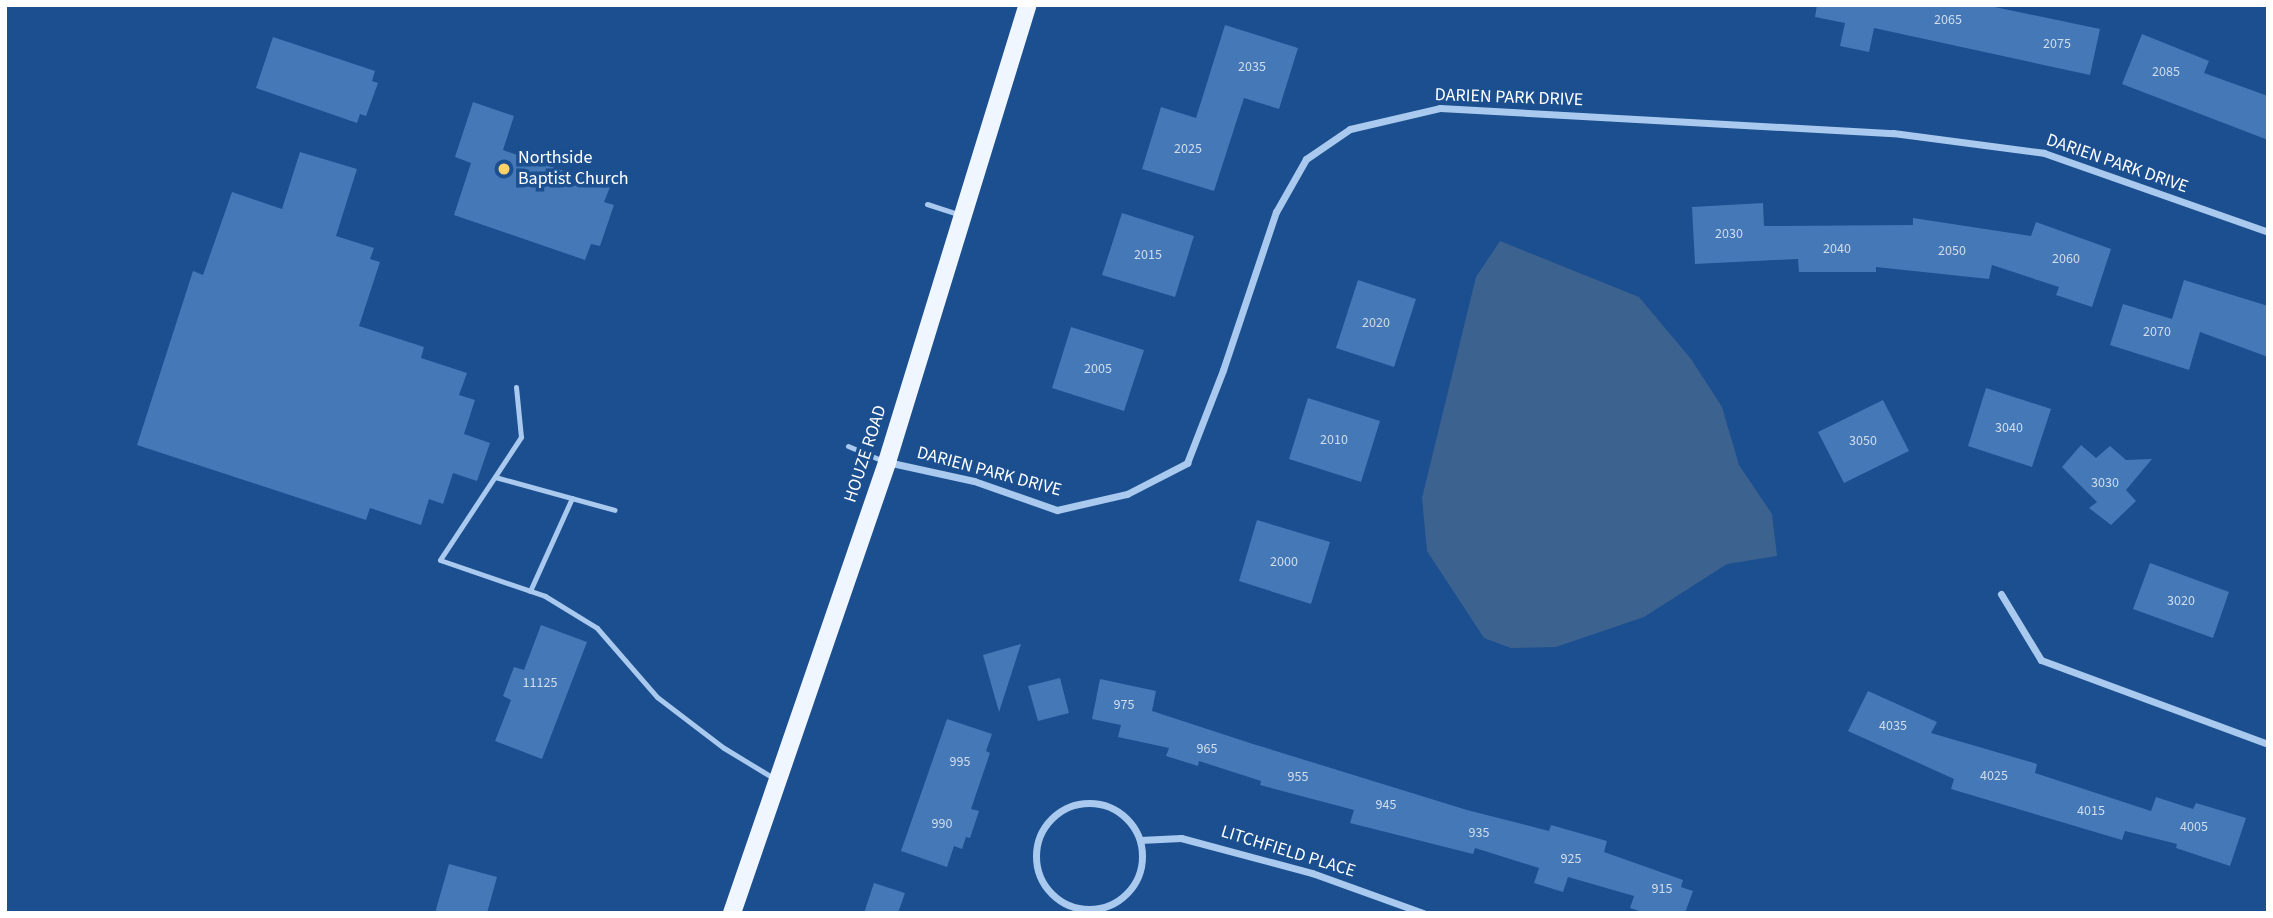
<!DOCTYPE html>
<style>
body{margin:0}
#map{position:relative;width:2273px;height:918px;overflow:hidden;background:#1b4f8f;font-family:"Source Sans 3",sans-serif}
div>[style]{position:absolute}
.water>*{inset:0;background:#3c6290}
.building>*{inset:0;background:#4478b7}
.lane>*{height:5px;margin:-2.5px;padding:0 2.5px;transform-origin:2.5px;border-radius:2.5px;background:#a9c9ee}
.street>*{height:7px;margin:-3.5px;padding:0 3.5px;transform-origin:3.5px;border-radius:3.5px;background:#a9c9ee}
.street>.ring{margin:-3.5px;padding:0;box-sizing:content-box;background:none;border:7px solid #a9c9ee;border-radius:50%}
.primary>*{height:18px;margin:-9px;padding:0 9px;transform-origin:9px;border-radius:9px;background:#f0f6ff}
.dots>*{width:19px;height:19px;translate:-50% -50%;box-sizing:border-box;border:4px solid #1b4f8f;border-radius:50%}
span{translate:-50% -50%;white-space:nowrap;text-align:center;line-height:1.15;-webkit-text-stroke:7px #1b4f8f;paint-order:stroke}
.number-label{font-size:14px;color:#d0dded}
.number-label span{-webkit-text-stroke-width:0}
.street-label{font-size:18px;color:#fff}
.poi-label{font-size:18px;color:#fff}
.left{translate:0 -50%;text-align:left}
.frame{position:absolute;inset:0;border:7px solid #fff;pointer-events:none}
</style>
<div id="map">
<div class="water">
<i style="clip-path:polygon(1500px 241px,1639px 297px,1691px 359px,1722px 407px,1739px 465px,1772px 514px,1777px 556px,1727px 564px,1644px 617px,1556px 647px,1511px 648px,1484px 638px,1427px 551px,1422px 498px,1476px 277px)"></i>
</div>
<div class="building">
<i style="clip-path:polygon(1817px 5px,1985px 5px,2100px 29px,2090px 75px,1874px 28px,1869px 52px,1840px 46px,1845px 23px,1815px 17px)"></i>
<i style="clip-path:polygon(1225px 25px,1298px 48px,1279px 109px,1244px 98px,1214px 191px,1142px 169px,1161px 107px,1196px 118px)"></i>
<i style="clip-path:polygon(2142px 34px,2209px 61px,2204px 73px,2268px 96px,2268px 140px,2122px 84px)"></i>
<i style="clip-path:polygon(273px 37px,375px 71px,372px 81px,378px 83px,366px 116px,360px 114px,357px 123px,256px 88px)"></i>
<i style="clip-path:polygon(473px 102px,514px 116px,503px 150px,610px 187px,604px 202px,614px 205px,600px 246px,591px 244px,585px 260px,454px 215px,471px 163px,455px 157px)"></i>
<i style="clip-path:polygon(300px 152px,357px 169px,336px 236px,374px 248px,370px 259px,380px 262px,359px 326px,424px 347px,421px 358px,467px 373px,459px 395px,475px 400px,464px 434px,490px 443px,477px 481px,453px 473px,443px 504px,429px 499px,421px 525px,370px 508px,366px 520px,137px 445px,193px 271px,203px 275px,232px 192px,282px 209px)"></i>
<i style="clip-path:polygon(1763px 203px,1764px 226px,1913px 225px,1913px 218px,2031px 236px,2036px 222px,2111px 249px,2092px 307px,2056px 295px,2059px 287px,1992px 265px,1989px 279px,1876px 267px,1876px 272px,1799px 272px,1798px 259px,1695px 264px,1692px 207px)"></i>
<i style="clip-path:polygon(1122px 213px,1194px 236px,1175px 297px,1102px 275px)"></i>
<i style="clip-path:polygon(1358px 280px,1416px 299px,1394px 367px,1336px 348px)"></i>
<i style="clip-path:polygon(2184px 280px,2268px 306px,2268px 357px,2200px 332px,2189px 370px,2110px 345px,2123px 304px,2172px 319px)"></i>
<i style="clip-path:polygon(1071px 327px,1144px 350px,1124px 411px,1052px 388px)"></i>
<i style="clip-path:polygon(1986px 388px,2051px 409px,2032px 467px,1968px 446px)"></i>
<i style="clip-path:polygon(1308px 398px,1380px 421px,1361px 482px,1289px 459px)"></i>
<i style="clip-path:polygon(1883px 400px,1909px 451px,1844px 483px,1818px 432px)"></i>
<i style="clip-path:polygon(2081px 445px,2096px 458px,2110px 446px,2126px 460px,2152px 459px,2126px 490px,2136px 501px,2111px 525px,2089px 508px,2097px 502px,2062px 467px)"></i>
<i style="clip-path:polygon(1257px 520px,1330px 542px,1311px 604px,1239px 581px)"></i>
<i style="clip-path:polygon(2150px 563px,2229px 592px,2213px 638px,2133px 609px)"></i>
<i style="clip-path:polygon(541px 625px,587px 642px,542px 759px,495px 741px,511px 700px,503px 696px,514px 667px,524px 670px)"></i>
<i style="clip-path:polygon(1021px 644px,999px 712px,983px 655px)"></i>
<i style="clip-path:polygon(1060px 678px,1069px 713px,1038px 721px,1028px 686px)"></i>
<i style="clip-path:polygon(1100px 679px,1156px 691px,1152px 711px,1253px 744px,1467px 810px,1549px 831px,1551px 825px,1607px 841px,1604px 852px,1683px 880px,1681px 887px,1693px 891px,1685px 913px,1645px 913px,1630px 908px,1634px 896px,1568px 877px,1563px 892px,1534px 883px,1539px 868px,1475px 848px,1473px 854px,1350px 823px,1354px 810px,1260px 785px,1261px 781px,1199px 761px,1198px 766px,1166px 756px,1169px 748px,1118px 737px,1121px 725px,1092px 719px)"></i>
<i style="clip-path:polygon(1868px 691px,1937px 722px,1931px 733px,2037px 764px,2035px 773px,2151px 811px,2156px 797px,2193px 809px,2196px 803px,2246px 818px,2230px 866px,2176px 848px,2177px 844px,2125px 831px,2122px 840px,1951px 789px,1954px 779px,1848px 731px)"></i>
<i style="clip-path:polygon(947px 719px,992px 734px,986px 751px,990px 753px,971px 809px,979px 811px,970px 838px,966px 837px,962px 849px,954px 846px,947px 867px,901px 851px)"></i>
<i style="clip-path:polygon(449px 864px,497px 877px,487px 913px,435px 913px)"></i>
<i style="clip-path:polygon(874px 883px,905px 893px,898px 913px,864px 913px)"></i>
</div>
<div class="lane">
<i style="left:927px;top:204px;width:36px;rotate:18deg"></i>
<i style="left:516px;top:387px;width:50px;rotate:84.3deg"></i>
<i style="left:521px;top:437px;width:147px;rotate:123.4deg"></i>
<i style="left:440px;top:560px;width:111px;rotate:18.9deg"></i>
<i style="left:545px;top:596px;width:61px;rotate:31.6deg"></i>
<i style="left:597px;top:628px;width:91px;rotate:49deg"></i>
<i style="left:657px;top:697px;width:84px;rotate:37.3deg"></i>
<i style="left:724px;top:748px;width:60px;rotate:31.3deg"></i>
<i style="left:848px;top:446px;width:39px;rotate:23deg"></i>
<i style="left:495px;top:477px;width:124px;rotate:15.4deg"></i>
<i style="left:530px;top:591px;width:102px;rotate:-65.7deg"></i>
</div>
<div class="street">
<i style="left:887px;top:462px;width:89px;rotate:12.3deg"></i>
<i style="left:974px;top:481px;width:88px;rotate:19.3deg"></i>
<i style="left:1057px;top:510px;width:72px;rotate:-12.9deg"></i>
<i style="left:1127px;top:494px;width:68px;rotate:-27.3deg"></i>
<i style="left:1187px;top:463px;width:100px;rotate:-68.8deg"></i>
<i style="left:1223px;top:370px;width:167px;rotate:-71.5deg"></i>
<i style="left:1276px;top:212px;width:61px;rotate:-60.5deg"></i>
<i style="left:1306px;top:159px;width:53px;rotate:-34.3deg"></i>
<i style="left:1350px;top:129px;width:92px;rotate:-13.1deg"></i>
<i style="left:1440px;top:108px;width:454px;rotate:3.2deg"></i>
<i style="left:1893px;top:133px;width:152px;rotate:7.5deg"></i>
<i style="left:2044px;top:153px;width:238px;rotate:19.4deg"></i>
<i style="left:2001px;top:594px;width:77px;rotate:58.8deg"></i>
<i style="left:2041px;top:660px;width:242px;rotate:20.3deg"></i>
<i class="ring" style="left:1036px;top:803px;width:99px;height:99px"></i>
<i style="left:1140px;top:840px;width:41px;rotate:-2.8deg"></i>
<i style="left:1181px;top:838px;width:136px;rotate:15deg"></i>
<i style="left:1312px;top:873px;width:118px;rotate:19.8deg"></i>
</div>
<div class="primary">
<i style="left:732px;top:913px;width:477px;rotate:-71deg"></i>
<i style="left:887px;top:462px;width:478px;rotate:-72.9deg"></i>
</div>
<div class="dots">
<i style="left:504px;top:169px;background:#ffd166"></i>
</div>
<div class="number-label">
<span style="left:1948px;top:20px">2065</span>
<span style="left:2057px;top:44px">2075</span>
<span style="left:1252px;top:67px">2035</span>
<span style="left:2166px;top:72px">2085</span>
<span style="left:1188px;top:149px">2025</span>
<span style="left:1729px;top:234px">2030</span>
<span style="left:1837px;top:249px">2040</span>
<span style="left:1952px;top:251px">2050</span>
<span style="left:1148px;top:255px">2015</span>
<span style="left:2066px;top:259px">2060</span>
<span style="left:1376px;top:323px">2020</span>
<span style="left:2157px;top:332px">2070</span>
<span style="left:1098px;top:369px">2005</span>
<span style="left:2009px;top:428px">3040</span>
<span style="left:1334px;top:440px">2010</span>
<span style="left:1863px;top:441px">3050</span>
<span style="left:2105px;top:483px">3030</span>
<span style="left:1284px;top:562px">2000</span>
<span style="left:2181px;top:601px">3020</span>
<span style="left:540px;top:683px">11125</span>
<span style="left:1124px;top:705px">975</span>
<span style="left:1893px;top:726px">4035</span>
<span style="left:1207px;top:749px">965</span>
<span style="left:960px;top:762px">995</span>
<span style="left:1994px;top:776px">4025</span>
<span style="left:1298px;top:777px">955</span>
<span style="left:1386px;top:805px">945</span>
<span style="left:2091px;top:811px">4015</span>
<span style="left:942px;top:824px">990</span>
<span style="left:2194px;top:827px">4005</span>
<span style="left:1479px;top:833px">935</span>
<span style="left:1571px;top:859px">925</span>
<span style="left:1662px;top:889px">915</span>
</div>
<div class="street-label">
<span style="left:1509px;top:98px;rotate:2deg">DARIEN PARK DRIVE</span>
<span style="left:2117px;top:164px;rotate:19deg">DARIEN PARK DRIVE</span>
<span style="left:866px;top:454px;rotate:-72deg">HOUZE ROAD</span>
<span style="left:989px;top:472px;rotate:15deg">DARIEN PARK DRIVE</span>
<span style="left:1288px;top:852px;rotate:17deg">LITCHFIELD PLACE</span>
</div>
<div class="poi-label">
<span class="left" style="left:518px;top:169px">Northside<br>Baptist Church</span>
</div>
<div class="frame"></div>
</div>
